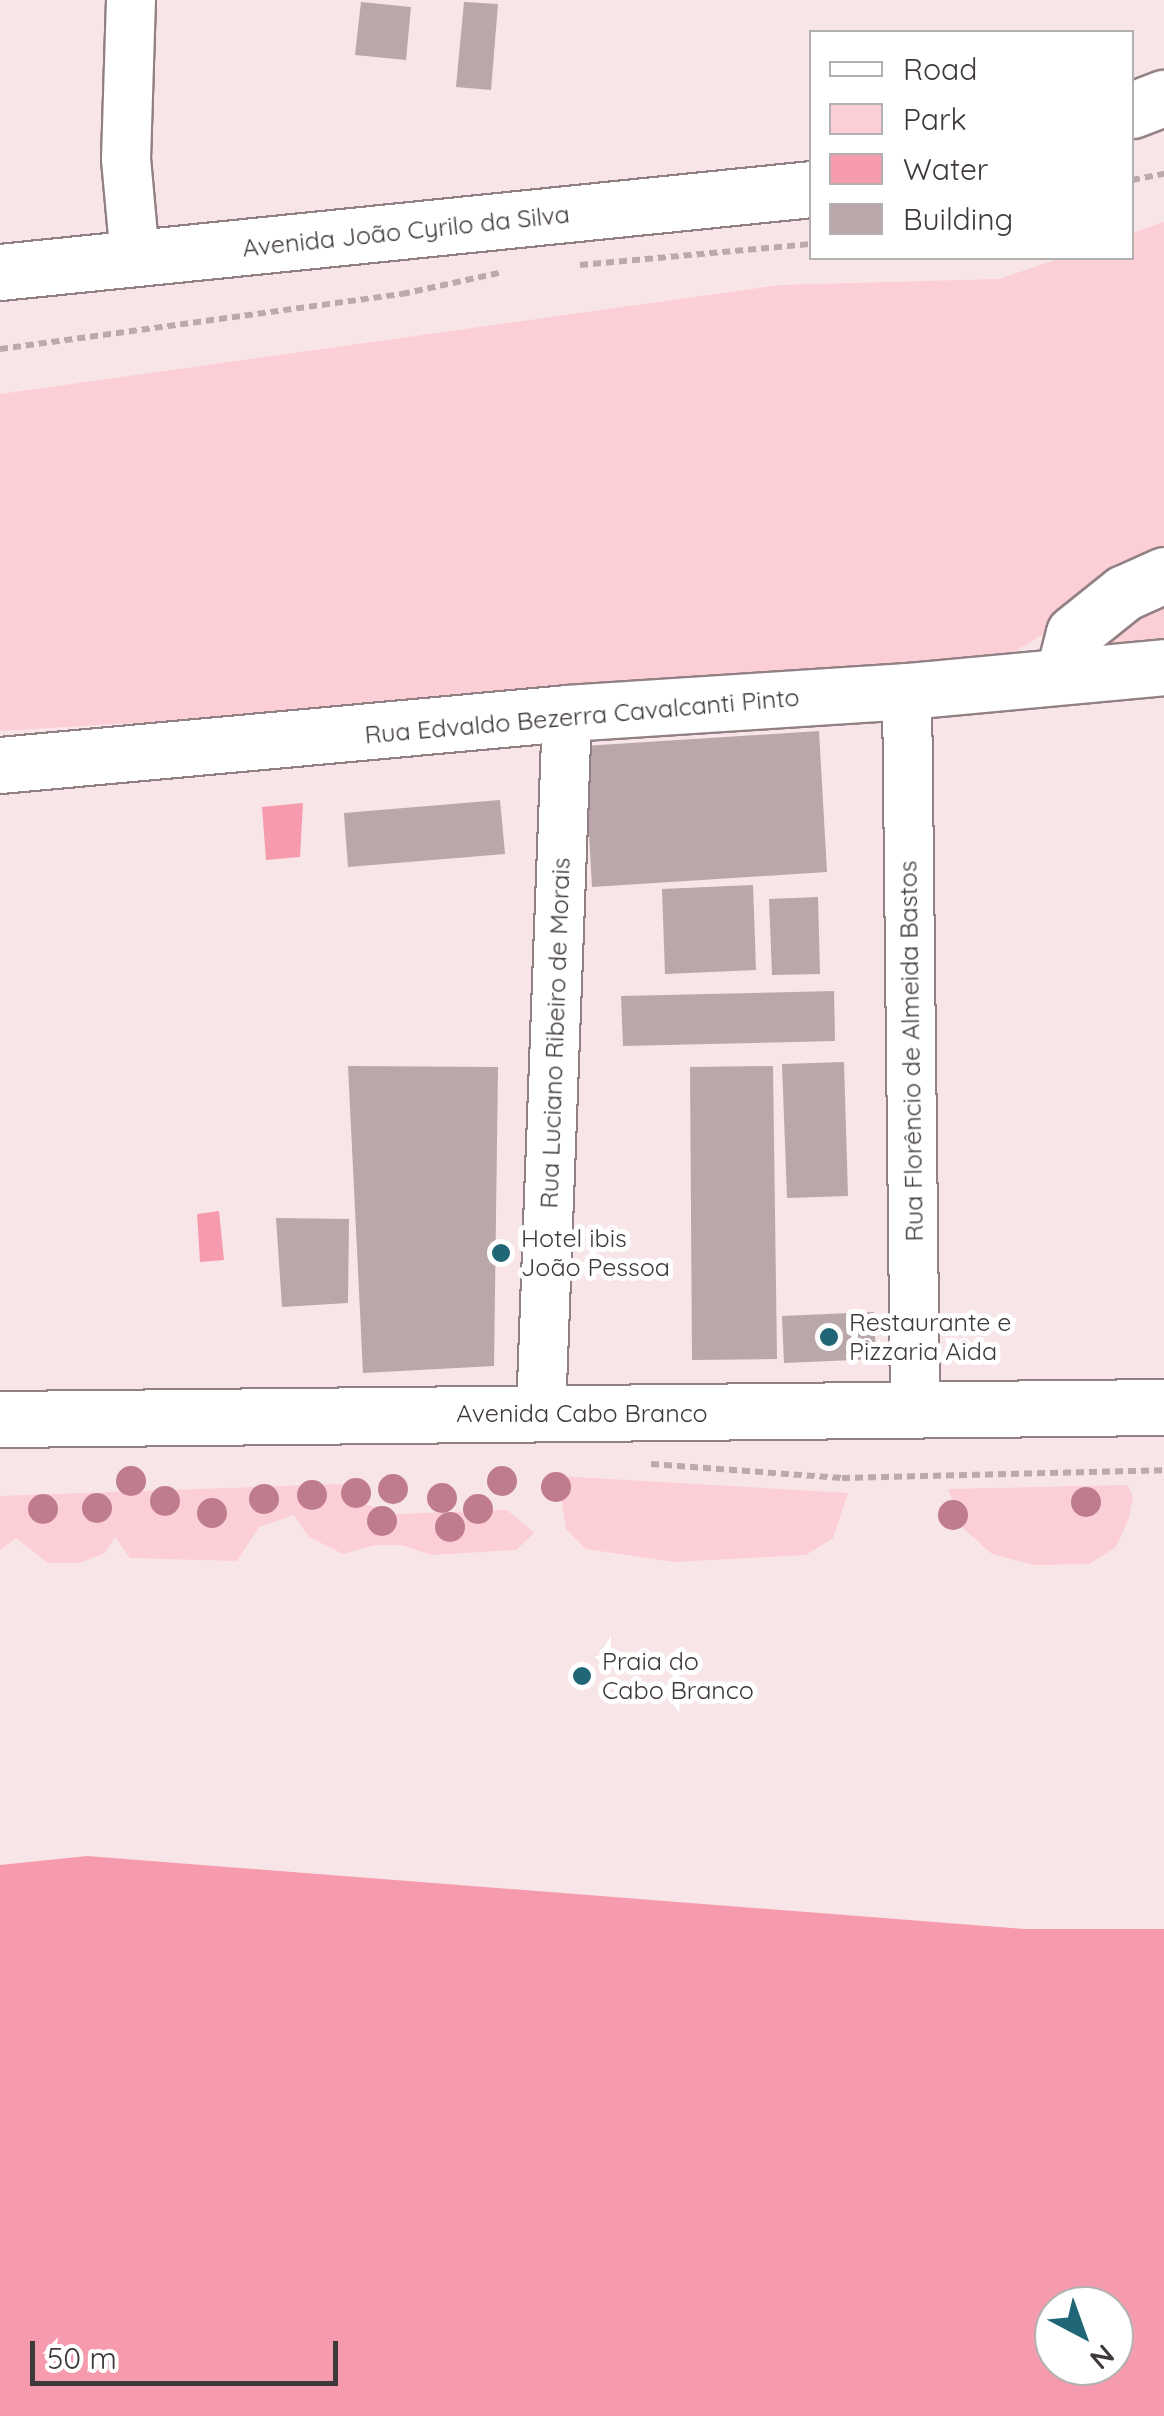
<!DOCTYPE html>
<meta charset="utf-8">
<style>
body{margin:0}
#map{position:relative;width:1164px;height:2416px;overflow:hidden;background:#f8e5e8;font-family:Quicksand,sans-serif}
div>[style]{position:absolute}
.green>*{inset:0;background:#fccfd6}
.water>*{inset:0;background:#f69bad}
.building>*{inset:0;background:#b9a7aa}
.path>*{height:6px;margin-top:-3px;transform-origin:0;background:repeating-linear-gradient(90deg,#b9aaac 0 8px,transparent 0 13px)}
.roads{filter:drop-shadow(2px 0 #928184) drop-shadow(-2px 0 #928184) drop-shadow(0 2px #928184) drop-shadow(0 -2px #928184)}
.minor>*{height:48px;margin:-24px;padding:0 24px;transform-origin:24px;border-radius:24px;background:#fff}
.tertiary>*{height:55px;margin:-27.5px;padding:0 27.5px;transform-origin:27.5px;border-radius:27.5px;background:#fff}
.secondary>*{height:55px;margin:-27.5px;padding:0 27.5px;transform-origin:27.5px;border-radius:27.5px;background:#fff}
.primary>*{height:55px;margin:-27.5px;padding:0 27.5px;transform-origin:27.5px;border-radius:27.5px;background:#fff}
.trees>*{width:30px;height:30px;margin:-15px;border-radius:50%;background:#bf7c8f}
.dots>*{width:28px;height:28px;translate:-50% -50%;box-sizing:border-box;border:5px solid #fff;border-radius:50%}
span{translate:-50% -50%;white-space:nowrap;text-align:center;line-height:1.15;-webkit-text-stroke:10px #fff;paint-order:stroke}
.street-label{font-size:25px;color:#40393a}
.poi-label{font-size:25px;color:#40393a}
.left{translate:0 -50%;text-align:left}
.legend{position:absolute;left:809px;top:30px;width:325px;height:230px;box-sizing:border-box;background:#fff;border:2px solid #b3b0b0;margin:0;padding:12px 18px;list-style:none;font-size:30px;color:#40393a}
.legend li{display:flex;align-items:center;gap:20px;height:50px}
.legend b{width:50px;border:2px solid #b3b0b0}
.north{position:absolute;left:1034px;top:2286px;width:100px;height:100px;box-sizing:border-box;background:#fff;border:2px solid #b3b0b0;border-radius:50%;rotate:139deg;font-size:28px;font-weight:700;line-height:40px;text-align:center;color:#40393a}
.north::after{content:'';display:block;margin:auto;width:35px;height:45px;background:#206676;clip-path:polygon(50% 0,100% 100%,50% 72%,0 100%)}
.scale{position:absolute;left:30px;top:2341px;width:308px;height:45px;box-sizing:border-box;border:5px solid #40393a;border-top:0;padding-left:12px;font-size:30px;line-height:35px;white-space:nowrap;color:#40393a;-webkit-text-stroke:8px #fff;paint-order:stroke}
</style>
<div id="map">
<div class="green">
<i style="clip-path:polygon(1164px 222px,1164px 561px,1004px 658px,814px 682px,0 731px,0 394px,780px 285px,999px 279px,1061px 258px,1132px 258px,1132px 233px)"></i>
<i style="clip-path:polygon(1164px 601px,1164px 643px,1090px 643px)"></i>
<i style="clip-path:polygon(558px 1476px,848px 1493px,833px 1538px,806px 1555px,674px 1562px,586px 1549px,566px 1529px)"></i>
<i style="clip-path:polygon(342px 1484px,353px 1500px,395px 1514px,507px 1510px,534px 1533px,516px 1550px,432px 1555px,401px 1545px,375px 1545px,343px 1554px,309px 1537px,294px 1515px,259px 1527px,237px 1561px,130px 1558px,115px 1537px,105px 1553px,80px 1563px,48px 1563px,16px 1538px,0 1550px,0 1496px)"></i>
<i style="clip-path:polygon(1128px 1485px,1133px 1497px,1129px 1518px,1116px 1547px,1089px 1564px,1035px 1565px,992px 1554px,964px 1529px,948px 1489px)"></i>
</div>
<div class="water">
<i style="clip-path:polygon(303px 803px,300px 857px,266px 860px,262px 807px)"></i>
<i style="clip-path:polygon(219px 1211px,224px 1260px,200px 1262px,197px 1214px)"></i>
<i style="clip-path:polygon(evenodd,87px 1856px,1025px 1929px,1164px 1929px,1164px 2416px,0 2416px,0 1865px,87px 1856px,1114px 2306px,1114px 2366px,1054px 2366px,1054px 2306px,1114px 2306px)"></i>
</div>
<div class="building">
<i style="clip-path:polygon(361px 2px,411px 7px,406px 60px,355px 55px)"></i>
<i style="clip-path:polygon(464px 2px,498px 4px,491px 90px,456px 87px)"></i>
<i style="clip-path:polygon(819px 731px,827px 872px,592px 887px,584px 746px)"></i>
<i style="clip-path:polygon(500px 800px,505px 854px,348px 867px,344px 813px)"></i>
<i style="clip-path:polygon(753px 885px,756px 970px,665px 974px,662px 889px)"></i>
<i style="clip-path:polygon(818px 897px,820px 974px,772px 975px,769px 899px)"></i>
<i style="clip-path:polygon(834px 991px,835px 1041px,623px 1046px,621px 996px)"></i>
<i style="clip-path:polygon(844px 1062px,848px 1196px,787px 1198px,782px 1064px)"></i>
<i style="clip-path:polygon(348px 1066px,498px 1067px,494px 1366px,363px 1373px)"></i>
<i style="clip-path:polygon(773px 1066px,777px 1359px,692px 1360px,690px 1067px)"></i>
<i style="clip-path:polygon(276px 1218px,349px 1219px,348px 1303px,282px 1307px)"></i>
<i style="clip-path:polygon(874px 1312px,876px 1359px,784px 1363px,782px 1316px)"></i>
</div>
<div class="path">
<i style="left:1132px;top:180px;width:33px;rotate:-11deg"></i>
<i style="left:580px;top:265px;width:233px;rotate:-5.2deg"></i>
<i style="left:0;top:349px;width:406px;rotate:-7.8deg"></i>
<i style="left:402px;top:294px;width:103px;rotate:-12.3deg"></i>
<i style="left:651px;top:1464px;width:192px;rotate:4.2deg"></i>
<i style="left:842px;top:1478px;width:322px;rotate:-1.4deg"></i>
</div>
<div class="roads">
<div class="minor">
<i style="left:131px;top:0;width:159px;rotate:91.8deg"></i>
<i style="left:126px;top:159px;width:99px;rotate:84.8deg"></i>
<i style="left:907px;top:691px;width:720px;rotate:89.36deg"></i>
<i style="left:541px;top:1413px;width:700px;rotate:-87.87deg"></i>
</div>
<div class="tertiary">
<i style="left:1063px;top:676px;width:44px;rotate:-75.7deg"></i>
<i style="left:1074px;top:633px;width:64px;rotate:-38.7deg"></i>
<i style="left:1124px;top:593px;width:44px;rotate:-24.2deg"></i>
</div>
<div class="secondary">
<i style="left:0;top:765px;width:569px;rotate:-5.24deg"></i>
<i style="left:567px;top:713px;width:341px;rotate:-3.7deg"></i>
<i style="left:907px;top:691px;width:258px;rotate:-5.3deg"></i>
<i style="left:0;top:1419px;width:1164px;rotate:-0.59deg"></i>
</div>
<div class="primary">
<i style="left:1132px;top:110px;width:34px;rotate:-21deg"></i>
<i style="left:0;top:272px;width:816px;rotate:-5.84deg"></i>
</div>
</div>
<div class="trees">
<i style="left:131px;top:1481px"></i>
<i style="left:502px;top:1481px"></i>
<i style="left:556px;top:1487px"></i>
<i style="left:393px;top:1489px"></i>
<i style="left:356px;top:1493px"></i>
<i style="left:312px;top:1495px"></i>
<i style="left:442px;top:1498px"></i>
<i style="left:264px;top:1499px"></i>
<i style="left:165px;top:1501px"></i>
<i style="left:1086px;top:1502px"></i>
<i style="left:97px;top:1508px"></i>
<i style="left:43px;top:1509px"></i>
<i style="left:478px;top:1509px"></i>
<i style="left:212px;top:1513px"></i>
<i style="left:953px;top:1515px"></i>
<i style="left:382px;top:1521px"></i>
<i style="left:450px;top:1527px"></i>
</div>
<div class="dots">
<i style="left:501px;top:1253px;background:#206676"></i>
<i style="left:829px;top:1337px;background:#206676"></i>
<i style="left:582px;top:1676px;background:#206676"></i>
</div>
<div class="street-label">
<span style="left:406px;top:231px;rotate:-6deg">Avenida João Cyrilo da Silva</span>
<span style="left:582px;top:716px;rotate:-5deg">Rua Edvaldo Bezerra Cavalcanti Pinto</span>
<span style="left:555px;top:1033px;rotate:-88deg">Rua Luciano Ribeiro de Morais</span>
<span style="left:911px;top:1051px;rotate:-91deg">Rua Florêncio de Almeida Bastos</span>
<span style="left:582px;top:1413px">Avenida Cabo Branco</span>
</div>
<div class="poi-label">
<span class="left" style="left:521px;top:1253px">Hotel ibis<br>João Pessoa</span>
<span class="left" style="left:849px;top:1337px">Restaurante e<br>Pizzaria Aida</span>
<span class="left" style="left:602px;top:1676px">Praia do<br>Cabo Branco</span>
</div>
<ul class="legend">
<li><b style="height:12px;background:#fff"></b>Road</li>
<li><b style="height:28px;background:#fccfd6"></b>Park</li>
<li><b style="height:28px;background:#f69bad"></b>Water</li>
<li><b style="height:28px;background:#b9a7aa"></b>Building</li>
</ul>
<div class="north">N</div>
<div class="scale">50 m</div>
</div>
